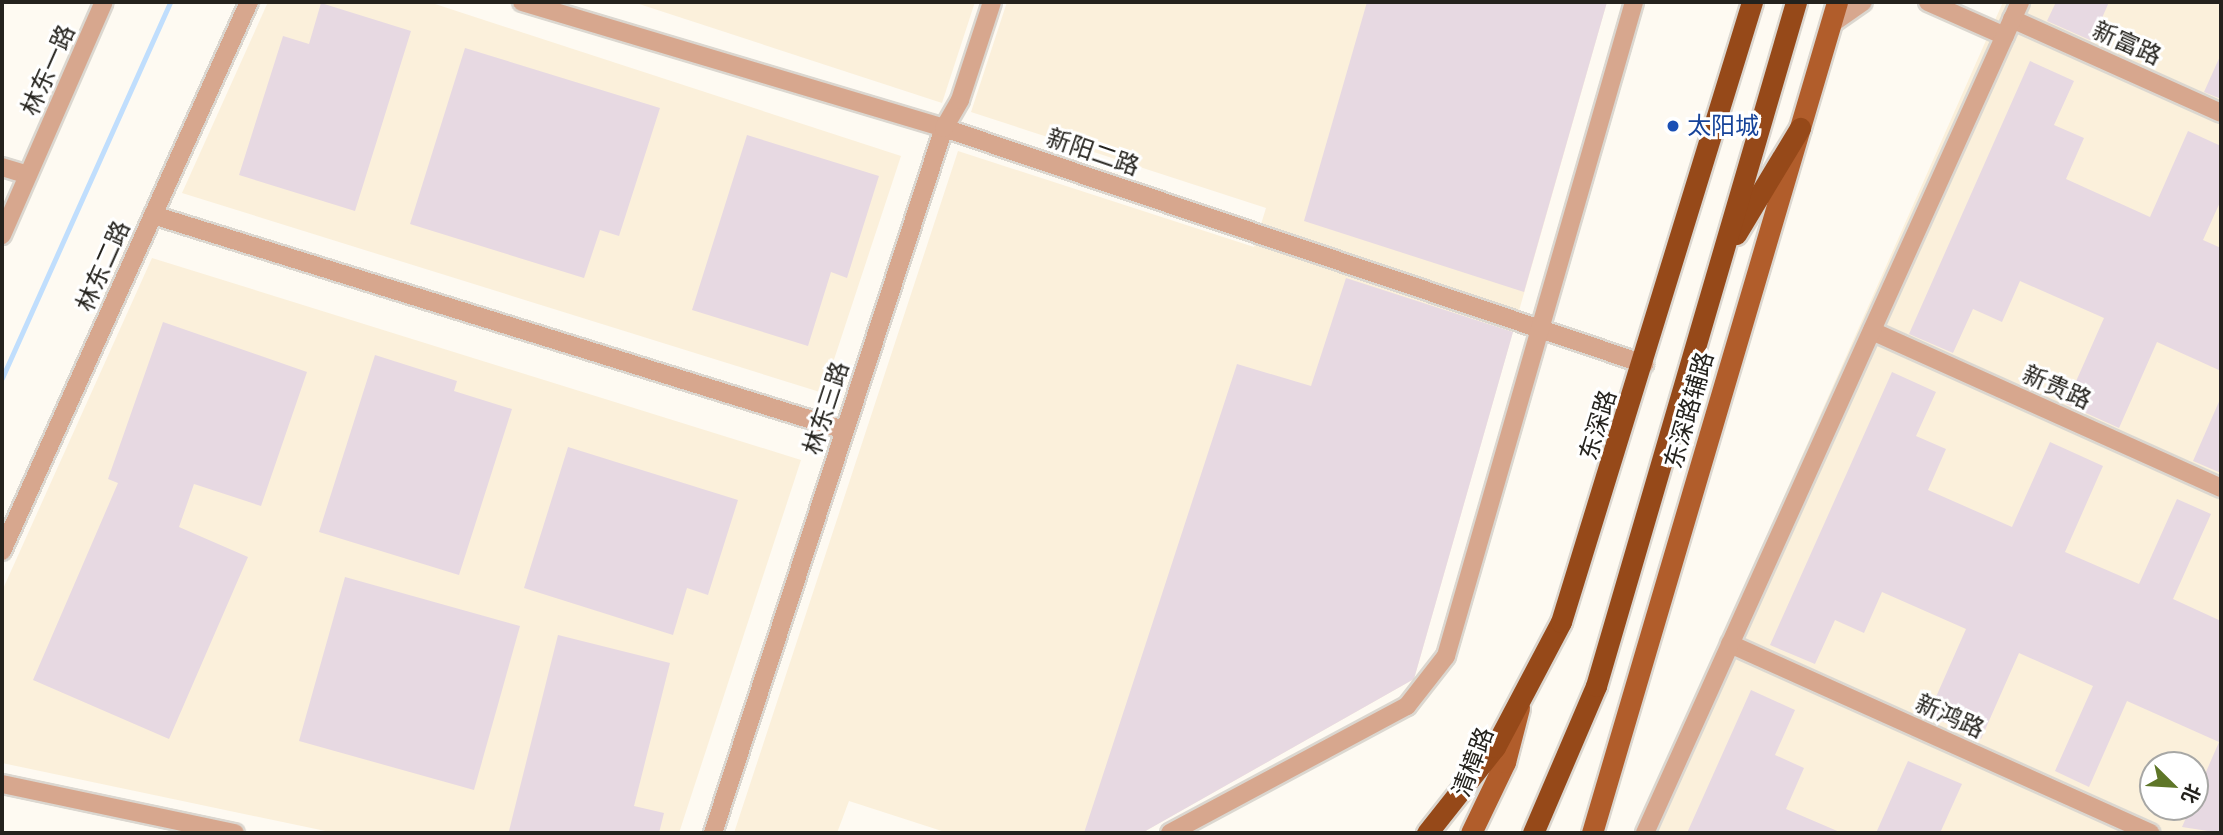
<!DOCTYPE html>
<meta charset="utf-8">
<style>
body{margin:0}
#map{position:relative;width:2223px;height:835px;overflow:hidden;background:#fefaf2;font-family:"Asap Condensed","Noto Sans SC",sans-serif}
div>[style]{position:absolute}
.built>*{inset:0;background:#fbf0db}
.stream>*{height:5px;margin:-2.5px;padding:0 2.5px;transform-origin:2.5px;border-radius:2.5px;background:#c0defd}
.building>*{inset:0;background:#e7d9e2}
.roads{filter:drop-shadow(2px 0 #dbd7d0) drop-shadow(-2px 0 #dbd7d0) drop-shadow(0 2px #dbd7d0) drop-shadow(0 -2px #dbd7d0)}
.minor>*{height:18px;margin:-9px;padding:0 9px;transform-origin:9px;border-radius:9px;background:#d7a78e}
.major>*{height:21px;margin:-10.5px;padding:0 10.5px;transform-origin:10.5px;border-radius:10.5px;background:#b15d2b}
.highway>*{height:21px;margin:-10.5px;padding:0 10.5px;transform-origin:10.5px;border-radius:10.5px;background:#964919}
.dots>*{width:19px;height:19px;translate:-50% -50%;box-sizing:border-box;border:4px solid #fff;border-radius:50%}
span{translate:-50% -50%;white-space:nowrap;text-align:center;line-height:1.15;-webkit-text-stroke:6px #fff;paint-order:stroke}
.street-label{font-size:24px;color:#24221d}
.transit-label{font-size:24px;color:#164399}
.left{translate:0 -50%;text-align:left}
.frame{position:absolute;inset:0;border:4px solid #24221d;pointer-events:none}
.north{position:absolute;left:2139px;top:751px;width:70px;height:70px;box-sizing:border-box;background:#fff;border:2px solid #a7a7a5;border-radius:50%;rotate:114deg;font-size:19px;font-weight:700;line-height:28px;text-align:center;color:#24221d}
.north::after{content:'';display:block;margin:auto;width:24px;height:32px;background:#5e7628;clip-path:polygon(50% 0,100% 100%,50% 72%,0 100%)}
</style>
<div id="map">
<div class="built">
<i style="clip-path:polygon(268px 2px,429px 2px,901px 156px,823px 393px,182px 193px)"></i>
<i style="clip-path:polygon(633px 2px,975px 2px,942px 103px)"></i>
<i style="clip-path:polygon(1007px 2px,1607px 2px,1414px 679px,1142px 833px,948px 833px,849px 801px,837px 833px,734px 833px,958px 151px,1254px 247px,1266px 208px,971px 112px)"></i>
<i style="clip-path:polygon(evenodd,2003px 2px,2221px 2px,2221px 833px,1635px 833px,2003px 2px,2153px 765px,2195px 765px,2195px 807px,2153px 807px,2153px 765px)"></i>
<i style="clip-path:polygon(152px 258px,801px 460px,679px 833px,335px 833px,2px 763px,2px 591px)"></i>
</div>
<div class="stream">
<i style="left:2px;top:378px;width:412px;rotate:-65.9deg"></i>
</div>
<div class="building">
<i style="clip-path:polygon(1367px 2px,1607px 2px,1524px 292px,1304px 221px)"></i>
<i style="clip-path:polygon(2056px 2px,2109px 2px,2092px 41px,2047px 21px)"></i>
<i style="clip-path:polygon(321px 3px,411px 31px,355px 211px,239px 175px,283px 36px,309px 44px)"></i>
<i style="clip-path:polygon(465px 48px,660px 108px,619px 236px,600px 230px,584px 278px,410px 224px)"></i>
<i style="clip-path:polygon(2221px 54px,2221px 99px,2204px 92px)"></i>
<i style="clip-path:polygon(2030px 61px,2074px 81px,2054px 125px,2084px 138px,2066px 179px,2150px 217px,2188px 131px,2221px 146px,2221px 200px,2203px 240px,2221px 248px,2221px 371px,2157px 342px,2119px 428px,2066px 404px,2104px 318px,2020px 281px,2002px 322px,1973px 309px,1953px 353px,1909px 334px)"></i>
<i style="clip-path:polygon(747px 135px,879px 176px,847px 278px,831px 272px,808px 346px,692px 310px)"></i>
<i style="clip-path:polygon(1346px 278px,1513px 332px,1414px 679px,1142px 833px,1084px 833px,1237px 364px,1311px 386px)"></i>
<i style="clip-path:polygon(163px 322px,307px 372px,261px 506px,194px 484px,179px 527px,248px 557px,169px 739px,33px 680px,118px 483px,108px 479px)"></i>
<i style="clip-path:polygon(375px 355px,457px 381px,454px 391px,512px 409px,459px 575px,319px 532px)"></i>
<i style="clip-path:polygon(1892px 372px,1936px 392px,1916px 436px,1946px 449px,1928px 490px,2012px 527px,2050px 442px,2103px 466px,2065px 552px,2139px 584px,2177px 499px,2211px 514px,2173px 599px,2221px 621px,2221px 833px,2182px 827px,2219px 742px,2127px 701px,2089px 787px,2055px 771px,2093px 686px,2019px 653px,1981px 739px,1928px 715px,1966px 629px,1882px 592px,1864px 633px,1835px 620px,1815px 664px,1770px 645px)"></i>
<i style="clip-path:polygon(2221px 397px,2221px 473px,2193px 461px)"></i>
<i style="clip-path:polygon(568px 447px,738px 500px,708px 595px,687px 588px,673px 635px,524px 588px)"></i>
<i style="clip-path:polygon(345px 577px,520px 626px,474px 790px,299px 741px)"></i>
<i style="clip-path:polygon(558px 635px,670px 663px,634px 806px,664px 813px,659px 833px,509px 831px)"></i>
<i style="clip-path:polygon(1751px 690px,1795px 710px,1775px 755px,1804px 768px,1786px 809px,1842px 833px,1687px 833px)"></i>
<i style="clip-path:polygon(1908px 761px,1962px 784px,1940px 833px,1876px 833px)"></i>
</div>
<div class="roads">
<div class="minor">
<i style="left:522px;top:2px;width:440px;rotate:16.6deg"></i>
<i style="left:944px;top:128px;width:739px;rotate:18.63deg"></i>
<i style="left:1928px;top:2px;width:84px;rotate:23.8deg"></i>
<i style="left:2012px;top:19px;width:229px;rotate:24.2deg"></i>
<i style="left:1830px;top:25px;width:40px;rotate:-34.9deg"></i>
<i style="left:2px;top:167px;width:27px;rotate:17deg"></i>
<i style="left:153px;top:215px;width:724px;rotate:17.28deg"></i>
<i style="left:2px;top:235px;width:254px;rotate:-66.4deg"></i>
<i style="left:1872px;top:331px;width:383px;rotate:24.2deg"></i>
<i style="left:2px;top:551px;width:602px;rotate:-65.78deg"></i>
<i style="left:1730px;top:644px;width:461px;rotate:24.2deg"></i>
<i style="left:2px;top:784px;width:238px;rotate:11.9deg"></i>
<i style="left:713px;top:833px;width:742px;rotate:-71.86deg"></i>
<i style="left:944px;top:128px;width:32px;rotate:-60deg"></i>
<i style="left:960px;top:100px;width:103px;rotate:-71.9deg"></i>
<i style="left:1170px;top:833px;width:269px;rotate:-28.2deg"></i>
<i style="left:1407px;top:706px;width:63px;rotate:-52deg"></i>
<i style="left:1446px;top:656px;width:680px;rotate:-73.96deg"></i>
<i style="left:1645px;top:833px;width:912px;rotate:-65.71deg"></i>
</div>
<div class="major">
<i style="left:1471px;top:833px;width:79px;rotate:-64.4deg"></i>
<i style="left:1505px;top:762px;width:56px;rotate:-75.5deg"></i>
<i style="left:1592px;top:833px;width:866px;rotate:-73.57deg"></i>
</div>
<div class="highway">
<i style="left:1736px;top:234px;width:124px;rotate:-58.9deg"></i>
<i style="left:1427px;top:833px;width:110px;rotate:-51.7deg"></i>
<i style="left:1495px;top:747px;width:141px;rotate:-62.2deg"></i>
<i style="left:1561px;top:622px;width:649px;rotate:-72.88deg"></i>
<i style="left:1533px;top:833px;width:160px;rotate:-66.8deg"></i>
<i style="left:1596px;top:686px;width:713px;rotate:-73.7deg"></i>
</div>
</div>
<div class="dots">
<i style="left:1673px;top:126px;background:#1a4fb4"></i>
</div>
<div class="street-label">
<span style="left:2127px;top:43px;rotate:24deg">新富路</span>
<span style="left:48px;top:70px;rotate:-66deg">林东一路</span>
<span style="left:1093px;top:152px;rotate:19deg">新阳二路</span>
<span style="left:103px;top:266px;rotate:-66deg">林东二路</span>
<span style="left:2057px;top:387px;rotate:24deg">新贵路</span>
<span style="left:826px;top:408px;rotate:-72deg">林东三路</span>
<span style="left:1689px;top:410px;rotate:-74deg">东深路辅路</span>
<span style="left:1598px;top:425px;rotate:-73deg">东深路</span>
<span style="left:1950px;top:716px;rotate:24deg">新鸿路</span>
<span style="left:1473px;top:762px;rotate:-69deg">清樟路</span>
</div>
<div class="transit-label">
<span class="left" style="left:1687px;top:126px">太阳城</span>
</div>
<div class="frame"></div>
<div class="north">北</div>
</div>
